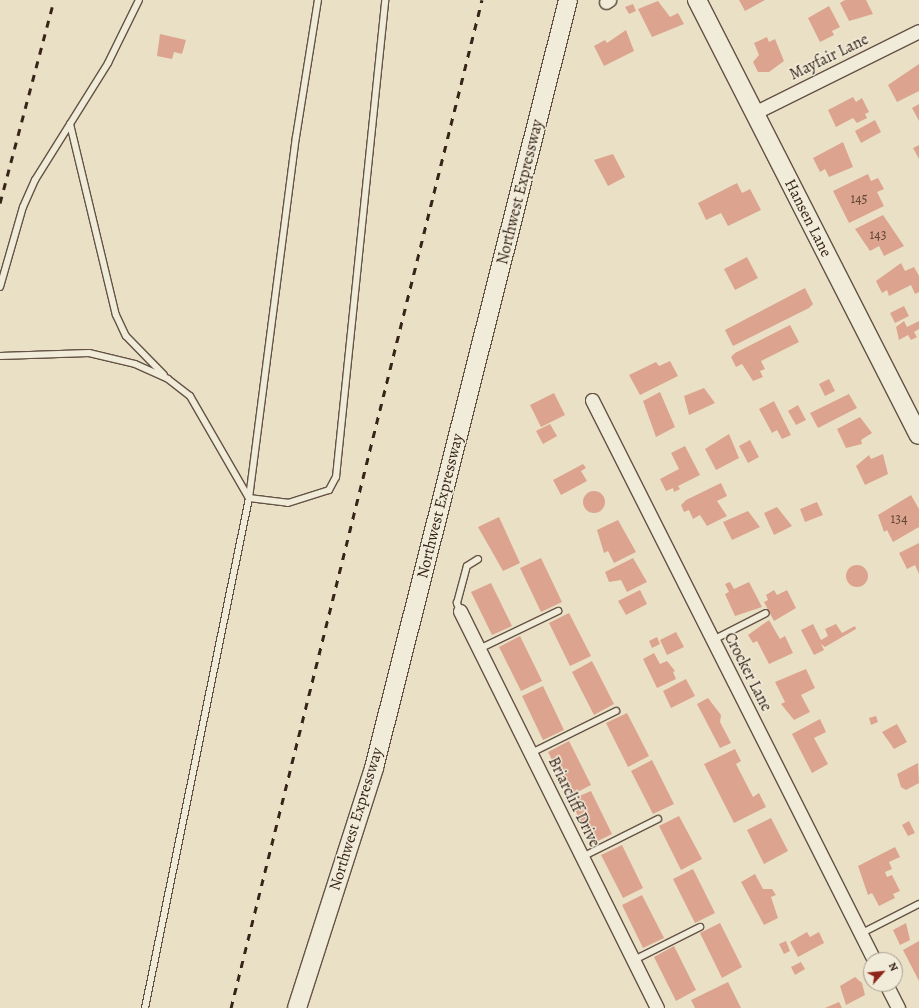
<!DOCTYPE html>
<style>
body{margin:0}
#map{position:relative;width:919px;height:1008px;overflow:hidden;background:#eae0c6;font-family:Alegreya,serif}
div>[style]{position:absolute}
.building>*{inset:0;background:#dca48e}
.round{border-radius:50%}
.roads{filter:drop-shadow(1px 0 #645344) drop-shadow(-1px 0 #645344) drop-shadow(0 1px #645344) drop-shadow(0 -1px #645344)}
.lane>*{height:6px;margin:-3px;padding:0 3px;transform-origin:3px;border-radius:3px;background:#f1ebda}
.street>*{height:13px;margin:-6.5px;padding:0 6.5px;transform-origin:6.5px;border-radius:6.5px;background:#f1ebda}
.secondary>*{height:18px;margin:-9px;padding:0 9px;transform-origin:9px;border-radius:9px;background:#f1ebda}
.rail>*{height:3px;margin-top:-1.5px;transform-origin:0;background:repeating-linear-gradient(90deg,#372419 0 7px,transparent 0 14px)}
span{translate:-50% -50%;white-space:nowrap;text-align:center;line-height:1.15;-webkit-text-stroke:3px #f1ebda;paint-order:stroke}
.number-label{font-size:14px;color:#604436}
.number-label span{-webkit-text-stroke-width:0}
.street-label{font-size:16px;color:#372419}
.north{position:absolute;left:863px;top:952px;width:40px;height:40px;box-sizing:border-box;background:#f1ebda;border:1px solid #a79b8d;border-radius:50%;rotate:63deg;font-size:11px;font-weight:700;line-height:16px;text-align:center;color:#372419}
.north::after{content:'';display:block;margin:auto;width:14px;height:18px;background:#8f2418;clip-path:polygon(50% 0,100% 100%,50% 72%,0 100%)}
</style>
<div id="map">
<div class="building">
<i style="clip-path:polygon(739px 0,765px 0,745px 11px)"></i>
<i style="clip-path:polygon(845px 0,866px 0,873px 14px,849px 21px,840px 3px)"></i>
<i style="clip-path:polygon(658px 1px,670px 17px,678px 13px,684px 24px,652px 37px,638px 9px)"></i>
<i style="clip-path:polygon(633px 4px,636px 11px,629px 14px,625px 7px)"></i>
<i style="clip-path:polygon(829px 6px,840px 27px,832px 31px,834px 35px,820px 42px,808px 18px)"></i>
<i style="clip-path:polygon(626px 30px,634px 51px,604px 66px,594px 46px,605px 40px,607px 43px)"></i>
<i style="clip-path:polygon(160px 34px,186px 40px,182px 54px,174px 52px,172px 59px,157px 56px)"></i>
<i style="clip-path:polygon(767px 37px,769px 42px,775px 39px,784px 61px,769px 72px,758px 72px,753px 62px,759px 55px,754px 43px)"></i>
<i style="clip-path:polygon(919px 64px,919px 91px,897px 102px,888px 85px)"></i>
<i style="clip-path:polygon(853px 97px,856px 102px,862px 98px,869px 112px,865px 114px,867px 118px,857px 123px,853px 118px,836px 127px,828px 110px)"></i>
<i style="clip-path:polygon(919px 104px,919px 121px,912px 108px)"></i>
<i style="clip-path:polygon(875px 120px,881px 132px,861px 143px,855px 131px)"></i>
<i style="clip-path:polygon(843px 142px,853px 167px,829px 177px,825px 169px,820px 172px,813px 158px)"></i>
<i style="clip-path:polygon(919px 145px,919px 159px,913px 148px)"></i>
<i style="clip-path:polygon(613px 154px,625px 177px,608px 186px,594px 160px)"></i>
<i style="clip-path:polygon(868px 174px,871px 181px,878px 178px,884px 189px,877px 192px,884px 206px,849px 223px,833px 191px)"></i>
<i style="clip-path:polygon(737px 183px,742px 193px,750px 189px,761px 210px,728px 226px,721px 213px,706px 220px,698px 203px)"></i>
<i style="clip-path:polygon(883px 215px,904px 246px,884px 256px,879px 246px,870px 251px,855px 229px)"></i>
<i style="clip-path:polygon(747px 257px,758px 278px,735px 290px,724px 269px)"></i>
<i style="clip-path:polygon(901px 263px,905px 271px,914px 267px,919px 276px,919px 292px,915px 294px,911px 285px,889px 296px,887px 290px,882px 293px,876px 281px)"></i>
<i style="clip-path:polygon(805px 288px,813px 304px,809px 308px,733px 346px,725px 330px)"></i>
<i style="clip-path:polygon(904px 306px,909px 316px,895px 323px,890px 313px)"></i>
<i style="clip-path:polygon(904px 321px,907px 327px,919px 321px,919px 329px,914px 332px,917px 337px,911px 340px,908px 335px,899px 340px,896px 327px)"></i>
<i style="clip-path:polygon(790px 325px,799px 342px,761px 361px,765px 369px,760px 371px,763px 377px,753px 381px,742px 364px,736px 367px,731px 357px,735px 353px)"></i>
<i style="clip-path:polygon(670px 361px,678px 376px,640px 395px,629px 375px,656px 362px,659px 366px)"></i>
<i style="clip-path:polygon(829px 379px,835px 391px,825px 396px,819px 384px)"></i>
<i style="clip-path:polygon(704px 388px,715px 403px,689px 415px,684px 396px)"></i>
<i style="clip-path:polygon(660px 392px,675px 427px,656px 437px,643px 401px)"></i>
<i style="clip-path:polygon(554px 393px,565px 415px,541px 427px,530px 405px)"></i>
<i style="clip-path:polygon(849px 394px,857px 408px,818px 428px,810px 413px)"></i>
<i style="clip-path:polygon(774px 401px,791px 435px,782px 439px,777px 430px,772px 433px,759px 409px)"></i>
<i style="clip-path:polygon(798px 405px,806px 420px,796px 425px,788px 411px)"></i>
<i style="clip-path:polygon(860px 417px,872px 433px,861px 440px,862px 444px,846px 448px,837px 429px)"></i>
<i style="clip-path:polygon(550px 424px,557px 436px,543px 444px,536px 431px)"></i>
<i style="clip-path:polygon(729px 434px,739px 458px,716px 470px,705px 449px)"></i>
<i style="clip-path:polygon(750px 440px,759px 457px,748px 463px,739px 446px)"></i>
<i style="clip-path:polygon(685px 446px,700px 475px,678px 486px,680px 489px,674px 492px,673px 488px,666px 491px,660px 479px,679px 469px,671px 453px)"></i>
<i style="clip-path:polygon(883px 454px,888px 474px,865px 485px,856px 466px,869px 455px,871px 459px)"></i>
<i style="clip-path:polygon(583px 464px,586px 468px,581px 471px,587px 481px,561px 495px,553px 480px)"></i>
<i style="clip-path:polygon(721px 483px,727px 496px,717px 501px,727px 516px,707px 526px,700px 515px,693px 519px,689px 510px,684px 512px,681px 505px,686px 500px)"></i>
<i class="round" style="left:583px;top:491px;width:22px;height:22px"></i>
<i style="clip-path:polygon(911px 495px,919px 509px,919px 527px,893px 542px,887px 530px,884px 532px,878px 515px)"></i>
<i style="clip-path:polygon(817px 502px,823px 515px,805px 522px,800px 509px)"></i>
<i style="clip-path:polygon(777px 507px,792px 526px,774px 535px,764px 513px)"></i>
<i style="clip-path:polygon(748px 511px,760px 527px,732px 540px,723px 522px)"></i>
<i style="clip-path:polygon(499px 517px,520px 563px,503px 571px,478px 527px)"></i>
<i style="clip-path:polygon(618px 520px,636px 552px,614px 563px,608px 551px,604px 553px,597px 530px)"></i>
<i style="clip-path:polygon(919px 543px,919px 574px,915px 565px,907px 569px,899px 553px)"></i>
<i style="clip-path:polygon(541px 558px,562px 602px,541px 612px,520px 568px)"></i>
<i style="clip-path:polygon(633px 558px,647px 582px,627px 592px,621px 580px,609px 582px,605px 572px)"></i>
<i class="round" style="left:846px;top:565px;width:22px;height:22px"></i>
<i style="clip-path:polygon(730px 582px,734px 589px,749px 582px,762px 607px,735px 616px,725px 594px,729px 592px,725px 584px)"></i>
<i style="clip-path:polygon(491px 583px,512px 626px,492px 635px,471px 592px)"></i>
<i style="clip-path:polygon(640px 590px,647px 604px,626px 615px,618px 601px)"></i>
<i style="clip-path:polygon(774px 590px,777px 595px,787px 590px,796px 608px,774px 621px,764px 602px,768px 600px,766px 595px)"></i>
<i style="clip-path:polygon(569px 613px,591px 656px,570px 666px,549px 623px)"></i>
<i style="clip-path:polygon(769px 620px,780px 639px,785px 636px,793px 653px,769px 664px,757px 641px,753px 643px,748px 635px)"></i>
<i style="clip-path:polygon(813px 624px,821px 640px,828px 636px,825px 629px,836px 624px,842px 633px,855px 626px,856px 629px,825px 647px,821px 644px,824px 650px,814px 655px,801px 630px)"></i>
<i style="clip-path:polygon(676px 632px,684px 647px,667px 655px,660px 640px)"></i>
<i style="clip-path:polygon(520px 636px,542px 681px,521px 691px,499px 647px)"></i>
<i style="clip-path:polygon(657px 637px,660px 644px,652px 648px,649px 641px)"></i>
<i style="clip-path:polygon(654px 653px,660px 664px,667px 661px,675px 671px,673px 672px,676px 679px,657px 688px,643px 659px)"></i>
<i style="clip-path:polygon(592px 661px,614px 704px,594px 715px,572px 672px)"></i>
<i style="clip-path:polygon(806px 669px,815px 688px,801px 695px,810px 712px,794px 720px,781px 704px,785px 702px,775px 682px)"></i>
<i style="clip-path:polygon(686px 679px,695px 696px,671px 708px,663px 691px)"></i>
<i style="clip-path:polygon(543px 686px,564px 730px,543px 740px,522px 696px)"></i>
<i style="clip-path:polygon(708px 698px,721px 715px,720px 722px,731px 743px,720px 748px,697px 704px)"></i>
<i style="clip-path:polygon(627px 713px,649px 756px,628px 767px,606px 723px)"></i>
<i style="clip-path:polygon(876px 716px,878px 722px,871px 725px,869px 718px)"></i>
<i style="clip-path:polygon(820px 719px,826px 732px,814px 738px,828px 764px,812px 773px,792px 734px)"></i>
<i style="clip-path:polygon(897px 724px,907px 742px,894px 749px,882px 732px)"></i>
<i style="clip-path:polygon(569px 741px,591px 785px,570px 796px,548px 752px)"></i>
<i style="clip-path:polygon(735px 749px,741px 761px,736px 764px,753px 797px,759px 793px,766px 807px,734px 823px,704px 764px)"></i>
<i style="clip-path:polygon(652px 760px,674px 804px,653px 814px,631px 771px)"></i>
<i style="clip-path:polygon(918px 763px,919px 783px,906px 790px,901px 787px,897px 774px)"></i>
<i style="clip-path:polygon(591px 791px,612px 834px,592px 844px,570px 800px)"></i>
<i style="clip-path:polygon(679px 816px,702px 859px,681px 870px,659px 826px)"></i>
<i style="clip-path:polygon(771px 818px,788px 851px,764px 864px,747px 830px)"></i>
<i style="clip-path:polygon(909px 821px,915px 833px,908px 836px,902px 825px)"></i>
<i style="clip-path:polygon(622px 845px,643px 888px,623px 898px,601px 855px)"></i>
<i style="clip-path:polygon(895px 847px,900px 857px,889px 862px,892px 869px,885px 872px,887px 877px,892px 875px,900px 891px,893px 894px,895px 898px,879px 906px,872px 893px,868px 895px,858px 866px)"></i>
<i style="clip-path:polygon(693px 869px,715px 913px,695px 923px,673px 879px)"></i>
<i style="clip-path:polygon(755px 874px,763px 889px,772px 889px,776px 895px,771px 897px,778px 918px,764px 925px,741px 882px)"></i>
<i style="clip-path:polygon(642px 895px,664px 938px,643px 948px,622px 905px)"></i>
<i style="clip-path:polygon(720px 923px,742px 967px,722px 978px,700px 933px)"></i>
<i style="clip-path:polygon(906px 923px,910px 940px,900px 945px,893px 930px)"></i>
<i style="clip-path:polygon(807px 932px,810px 937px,819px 932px,824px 943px,798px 957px,790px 942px)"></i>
<i style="clip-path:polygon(786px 941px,790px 951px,784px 954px,779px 944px)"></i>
<i style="clip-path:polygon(919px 941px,919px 981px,903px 950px)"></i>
<i style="clip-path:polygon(674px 946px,696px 990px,676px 1001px,654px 957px)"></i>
<i style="clip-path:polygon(801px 962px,805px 969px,795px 975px,791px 967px)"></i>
<i style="clip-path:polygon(855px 977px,862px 983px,865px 995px,846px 1005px,840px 986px)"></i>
<i style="clip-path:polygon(728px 982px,741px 1008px,695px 1008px,691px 1000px)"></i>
<i style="clip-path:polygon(839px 1002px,842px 1008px,825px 1008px)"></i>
</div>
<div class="roads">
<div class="lane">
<i style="left:70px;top:124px;width:196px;rotate:76.5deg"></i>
<i style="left:116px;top:315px;width:23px;rotate:65deg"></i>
<i style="left:126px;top:336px;width:54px;rotate:45.7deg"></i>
<i style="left:0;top:287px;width:83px;rotate:-74deg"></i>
<i style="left:23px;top:207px;width:30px;rotate:-66deg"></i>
<i style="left:35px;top:180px;width:138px;rotate:-58deg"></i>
<i style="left:108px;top:63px;width:70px;rotate:-63.8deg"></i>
<i style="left:0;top:356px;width:89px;rotate:-1.9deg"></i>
<i style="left:89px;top:353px;width:47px;rotate:13.4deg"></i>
<i style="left:135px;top:364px;width:36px;rotate:24deg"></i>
<i style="left:168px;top:379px;width:28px;rotate:38deg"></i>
<i style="left:190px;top:396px;width:118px;rotate:60deg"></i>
<i style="left:249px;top:498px;width:39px;rotate:7deg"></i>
<i style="left:288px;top:503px;width:43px;rotate:-17.6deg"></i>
<i style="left:329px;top:490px;width:15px;rotate:-62deg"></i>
<i style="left:336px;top:477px;width:480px;rotate:-84.1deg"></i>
<i style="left:460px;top:611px;width:9px;rotate:-111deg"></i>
<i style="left:457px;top:603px;width:38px;rotate:-75deg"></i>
<i style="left:467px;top:566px;width:13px;rotate:-32deg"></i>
<i style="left:713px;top:640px;width:59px;rotate:-27deg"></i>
<i style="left:479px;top:649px;width:88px;rotate:-25.7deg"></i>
<i style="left:531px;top:753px;width:95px;rotate:-26.3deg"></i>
<i style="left:582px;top:857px;width:85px;rotate:-26.6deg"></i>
<i style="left:860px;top:934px;width:66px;rotate:-27deg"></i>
<i style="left:634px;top:960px;width:74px;rotate:-26.6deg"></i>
<i style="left:145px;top:1008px;width:520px;rotate:-78.47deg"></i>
<i style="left:249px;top:498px;width:364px;rotate:-82.6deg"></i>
<i style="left:296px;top:137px;width:139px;rotate:-80.9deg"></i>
</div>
<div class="street">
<i style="left:606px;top:2px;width:4px;rotate:-34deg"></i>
<i style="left:754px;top:113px;width:184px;rotate:-26.4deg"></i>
<i style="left:592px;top:400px;width:627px;rotate:63.27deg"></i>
<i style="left:460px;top:611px;width:443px;rotate:63.6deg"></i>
<i style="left:886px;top:984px;width:27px;rotate:63deg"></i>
</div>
<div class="secondary">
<i style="left:697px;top:0;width:488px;rotate:63deg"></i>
<i style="left:297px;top:1008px;width:252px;rotate:-72.2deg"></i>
<i style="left:374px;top:768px;width:792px;rotate:-75.82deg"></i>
</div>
</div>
<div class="rail">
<i style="left:0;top:203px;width:210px;rotate:-75.1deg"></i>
<i style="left:231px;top:1008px;width:1039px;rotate:-76.02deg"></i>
</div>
<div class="number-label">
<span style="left:859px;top:199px">145</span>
<span style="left:878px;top:235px">143</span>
<span style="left:899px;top:519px">134</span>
</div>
<div class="street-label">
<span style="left:829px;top:57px;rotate:-26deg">Mayfair Lane</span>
<span style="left:520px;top:192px;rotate:-76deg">Northwest Expressway</span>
<span style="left:808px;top:218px;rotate:63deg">Hansen Lane</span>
<span style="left:440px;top:506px;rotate:-76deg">Northwest Expressway</span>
<span style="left:748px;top:672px;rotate:63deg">Crocker Lane</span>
<span style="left:574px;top:802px;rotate:64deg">Briarcliff Drive</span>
<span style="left:356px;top:819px;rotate:-73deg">Northwest Expressway</span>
</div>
<div class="north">N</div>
</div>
